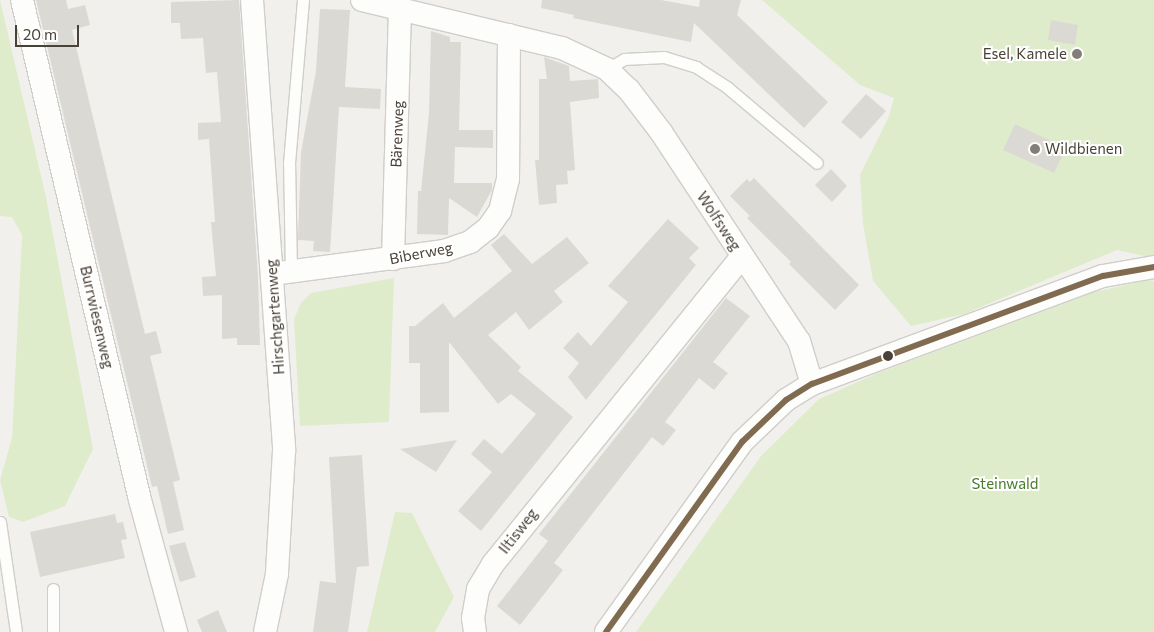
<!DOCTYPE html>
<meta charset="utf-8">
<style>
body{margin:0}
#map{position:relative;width:1154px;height:632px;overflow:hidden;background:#f2f0ec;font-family:Commissioner,sans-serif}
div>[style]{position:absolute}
.green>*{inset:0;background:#dfeccc}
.building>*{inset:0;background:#dbd9d4}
.roads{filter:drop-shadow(1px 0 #d0ceca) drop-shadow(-1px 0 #d0ceca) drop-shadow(0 1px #d0ceca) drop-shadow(0 -1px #d0ceca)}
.service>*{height:11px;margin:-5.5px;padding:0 5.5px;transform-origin:5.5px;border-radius:5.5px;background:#fdfdfc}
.minor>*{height:22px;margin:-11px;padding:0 11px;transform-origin:11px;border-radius:11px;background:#fdfdfc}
.bus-1>*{height:6px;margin:-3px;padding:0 3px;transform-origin:3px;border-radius:3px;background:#806a50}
.dots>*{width:14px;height:14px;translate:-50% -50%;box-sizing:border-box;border:2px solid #fff;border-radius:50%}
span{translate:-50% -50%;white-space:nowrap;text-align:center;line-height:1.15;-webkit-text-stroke:4px #fff;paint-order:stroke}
.poi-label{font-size:15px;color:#494237}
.right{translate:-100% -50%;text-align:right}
.left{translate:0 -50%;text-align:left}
.street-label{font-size:15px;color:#494237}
.park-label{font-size:15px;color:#467b29}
.scale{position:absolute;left:15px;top:25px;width:64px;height:22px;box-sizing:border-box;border:2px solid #494237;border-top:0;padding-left:6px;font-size:15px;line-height:18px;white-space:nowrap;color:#494237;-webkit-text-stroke:4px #fff;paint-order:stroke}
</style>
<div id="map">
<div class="green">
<i style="clip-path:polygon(0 0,46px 197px,93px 449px,65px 506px,23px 522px,9px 517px,0 480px,12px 438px,22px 235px,12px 217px,0 216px)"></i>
<i style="clip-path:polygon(762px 0,1154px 0,1154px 258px,1117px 250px,964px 314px,911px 326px,873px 281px,863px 224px,860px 175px,889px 116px,894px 98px,860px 85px)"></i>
<i style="clip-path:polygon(394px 278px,389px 422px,300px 426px,294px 319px,301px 303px,311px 293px)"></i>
<i style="clip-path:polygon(1149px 280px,1154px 281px,1154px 632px,636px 632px,761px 456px,819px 399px,878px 373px,1094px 292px)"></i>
<i style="clip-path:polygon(395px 512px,412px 513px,454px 597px,435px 632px,367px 632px)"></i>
</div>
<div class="building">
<i style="clip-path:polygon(36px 0,66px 0,68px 9px,85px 5px,90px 25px,72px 30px,145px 334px,156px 331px,162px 353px,150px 356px,180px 480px,173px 482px,184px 530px,168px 534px,157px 486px,152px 487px)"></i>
<i style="clip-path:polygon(239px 0,258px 277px,260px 345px,237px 345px,237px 338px,222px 339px,222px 295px,203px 296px,202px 277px,216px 276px,211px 222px,215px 222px,209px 139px,198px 140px,198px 123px,221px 122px,217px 72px,206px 73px,203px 38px,181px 39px,180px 23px,171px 23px,171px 2px)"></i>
<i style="clip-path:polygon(542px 0,661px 0,699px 7px,700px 0,741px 0,737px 15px,828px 102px,804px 128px,694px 23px,691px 42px,573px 18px,574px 15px,541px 8px)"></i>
<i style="clip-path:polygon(320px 9px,350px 10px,345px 87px,381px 89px,380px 109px,339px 107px,330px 252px,313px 251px,314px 241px,298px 240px,301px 152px,316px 71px)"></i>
<i style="clip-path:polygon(1051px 20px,1078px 25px,1075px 45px,1048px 40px)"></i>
<i style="clip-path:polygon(431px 31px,450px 37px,450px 42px,461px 42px,459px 130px,493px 130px,493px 148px,455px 147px,454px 183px,492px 183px,492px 190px,477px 217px,449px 198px,448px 235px,417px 234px,418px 191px,421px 191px,429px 113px)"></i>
<i style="clip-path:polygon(544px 57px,569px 66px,570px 81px,598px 79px,599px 98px,570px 102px,575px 170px,567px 171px,568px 184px,556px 185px,557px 203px,539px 205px,535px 160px,539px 160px,539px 79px,547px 79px)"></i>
<i style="clip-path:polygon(866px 94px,886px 111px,861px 139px,841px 122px)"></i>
<i style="clip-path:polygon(1015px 124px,1066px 148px,1054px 173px,1003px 150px)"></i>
<i style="clip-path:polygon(831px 169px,847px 186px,832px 202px,815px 185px)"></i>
<i style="clip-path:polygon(754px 178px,859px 285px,835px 310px,789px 264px,791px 262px,747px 218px,750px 216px,730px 196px,747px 179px,750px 182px)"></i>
<i style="clip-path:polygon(668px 219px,699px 248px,689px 258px,696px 265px,586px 400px,568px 377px,579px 363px,563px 348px,578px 332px,591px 346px,628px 302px,608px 286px)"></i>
<i style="clip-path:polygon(504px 234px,532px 264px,567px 237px,589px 263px,554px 291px,563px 302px,529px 330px,516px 312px,488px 335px,521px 367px,518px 371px,573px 417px,481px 531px,458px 511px,492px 472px,471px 454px,484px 439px,502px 454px,536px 414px,511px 394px,498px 404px,449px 342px,449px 412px,420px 413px,420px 363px,409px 363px,409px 326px,415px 326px,443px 303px,454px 318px,512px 271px,491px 245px)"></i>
<i style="clip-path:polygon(726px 298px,750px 316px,713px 362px,728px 373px,714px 390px,699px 378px,665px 422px,676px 430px,663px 446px,652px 437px,554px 563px,563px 570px,520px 625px,497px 606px,548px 541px,539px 534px)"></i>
<i style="clip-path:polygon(457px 440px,436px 472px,400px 449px)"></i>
<i style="clip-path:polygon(362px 455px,369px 566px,357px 567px,348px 632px,313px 632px,320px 581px,336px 583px,329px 457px)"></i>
<i style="clip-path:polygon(115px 514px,117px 523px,123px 522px,127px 539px,121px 540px,125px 558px,40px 577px,30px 532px)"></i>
<i style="clip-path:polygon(185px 542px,196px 577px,180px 582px,169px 546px)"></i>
<i style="clip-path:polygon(218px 610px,227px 632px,202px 632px,197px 620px)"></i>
</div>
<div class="roads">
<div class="service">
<i style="left:607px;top:69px;width:20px;rotate:-30deg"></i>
<i style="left:624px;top:59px;width:40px;rotate:-2.9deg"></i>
<i style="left:664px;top:57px;width:34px;rotate:17deg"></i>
<i style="left:696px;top:67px;width:38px;rotate:33deg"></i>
<i style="left:728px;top:88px;width:116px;rotate:40.1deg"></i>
<i style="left:291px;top:273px;width:110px;rotate:-91deg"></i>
<i style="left:289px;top:163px;width:164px;rotate:-85.1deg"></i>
<i style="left:0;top:522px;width:111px;rotate:81.7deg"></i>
<i style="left:53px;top:589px;width:43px;rotate:90deg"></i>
</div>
<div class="minor">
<i style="left:22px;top:0;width:514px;rotate:76.72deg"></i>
<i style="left:140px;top:500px;width:137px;rotate:74.7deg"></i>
<i style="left:252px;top:0;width:452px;rotate:85.9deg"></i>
<i style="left:284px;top:451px;width:123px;rotate:93.3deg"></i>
<i style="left:277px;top:574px;width:59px;rotate:101.7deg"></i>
<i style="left:362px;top:0;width:206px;rotate:13.5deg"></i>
<i style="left:562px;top:48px;width:50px;rotate:25deg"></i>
<i style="left:607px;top:69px;width:30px;rotate:44deg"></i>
<i style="left:629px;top:90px;width:53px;rotate:52.7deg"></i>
<i style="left:661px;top:132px;width:250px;rotate:56.6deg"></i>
<i style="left:799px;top:341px;width:45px;rotate:73.2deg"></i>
<i style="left:393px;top:259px;width:250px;rotate:-88.4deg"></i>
<i style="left:272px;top:274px;width:174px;rotate:-7.6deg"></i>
<i style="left:444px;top:251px;width:28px;rotate:-19deg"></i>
<i style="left:470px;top:242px;width:23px;rotate:-38deg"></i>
<i style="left:488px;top:228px;width:21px;rotate:-55deg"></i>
<i style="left:500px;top:211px;width:33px;rotate:-76deg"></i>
<i style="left:508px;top:179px;width:144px;rotate:-89.6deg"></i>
<i style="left:475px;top:632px;width:14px;rotate:-98deg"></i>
<i style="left:473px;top:618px;width:29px;rotate:-80deg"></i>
<i style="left:478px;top:589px;width:29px;rotate:-59deg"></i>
<i style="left:493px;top:564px;width:396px;rotate:-51deg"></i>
<i style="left:606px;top:632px;width:234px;rotate:-54.4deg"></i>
<i style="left:742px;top:442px;width:61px;rotate:-43.7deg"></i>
<i style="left:786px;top:400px;width:31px;rotate:-32deg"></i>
<i style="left:812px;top:384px;width:310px;rotate:-20.4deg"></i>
<i style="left:1103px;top:276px;width:52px;rotate:-10deg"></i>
</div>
</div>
<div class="bus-1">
<i style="left:606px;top:632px;width:234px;rotate:-54.4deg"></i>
<i style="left:742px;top:442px;width:61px;rotate:-43.7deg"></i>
<i style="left:786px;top:400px;width:31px;rotate:-32deg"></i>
<i style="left:812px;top:384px;width:310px;rotate:-20.4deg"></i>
<i style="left:1103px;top:276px;width:52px;rotate:-10deg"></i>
</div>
<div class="dots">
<i style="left:1077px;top:54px;background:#847f76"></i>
<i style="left:1035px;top:149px;background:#847f76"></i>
<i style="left:888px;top:356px;background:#494237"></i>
</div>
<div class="poi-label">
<span class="right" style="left:1067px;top:54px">Esel, Kamele</span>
<span class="left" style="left:1045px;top:149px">Wildbienen</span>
</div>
<div class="street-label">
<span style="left:397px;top:134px;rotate:-88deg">Bärenweg</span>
<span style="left:719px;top:221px;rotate:57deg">Wolfsweg</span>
<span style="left:421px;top:253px;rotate:-11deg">Biberweg</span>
<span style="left:97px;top:317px;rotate:77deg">Burrwiesenweg</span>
<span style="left:275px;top:317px;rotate:-94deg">Hirschgartenweg</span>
<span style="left:518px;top:531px;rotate:-52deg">Iltisweg</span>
</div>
<div class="park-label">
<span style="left:1005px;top:484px">Steinwald</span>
</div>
<div class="scale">20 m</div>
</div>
